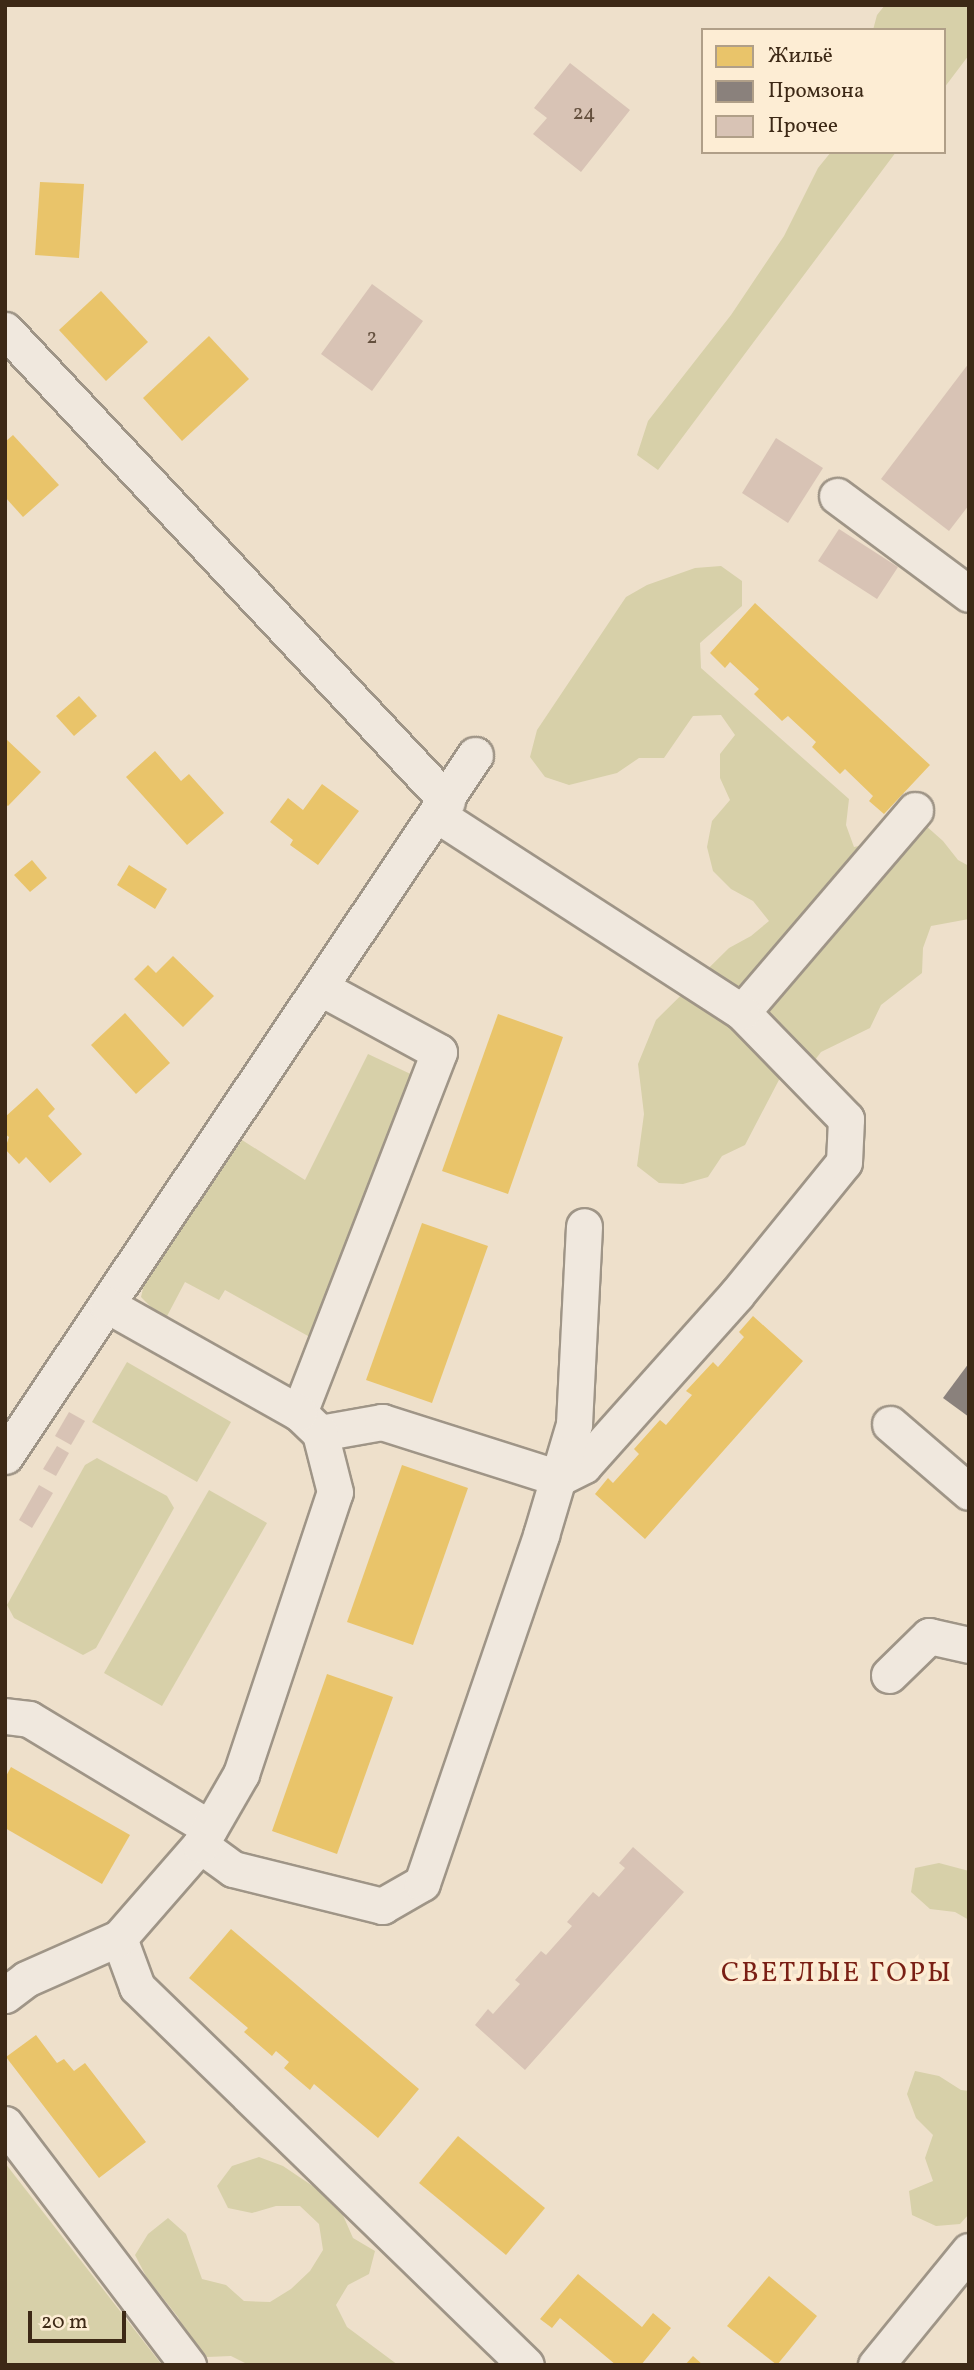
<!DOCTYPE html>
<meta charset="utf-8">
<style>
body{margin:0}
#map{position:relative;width:974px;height:2370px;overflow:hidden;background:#eee0cb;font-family:Vollkorn,serif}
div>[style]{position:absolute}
.green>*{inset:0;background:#d7d0a9}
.homes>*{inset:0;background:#e9c46a}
.industry>*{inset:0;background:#8a817c}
.building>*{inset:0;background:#d8c3b5}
.roads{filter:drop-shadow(2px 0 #9f9587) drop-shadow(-2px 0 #9f9587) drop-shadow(0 2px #9f9587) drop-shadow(0 -2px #9f9587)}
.minor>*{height:35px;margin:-17.5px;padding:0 17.5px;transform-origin:17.5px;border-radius:17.5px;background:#f0e8de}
span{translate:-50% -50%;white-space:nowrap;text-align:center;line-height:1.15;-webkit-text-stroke:7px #fdedd4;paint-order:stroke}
.number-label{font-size:21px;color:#64503e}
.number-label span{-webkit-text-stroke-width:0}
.quarter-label{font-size:28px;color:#7a1f14;letter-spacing:2px}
.frame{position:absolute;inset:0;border:7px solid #3d2916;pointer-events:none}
.legend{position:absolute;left:701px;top:28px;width:245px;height:126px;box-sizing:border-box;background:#fdedd4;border:2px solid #b09f88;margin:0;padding:9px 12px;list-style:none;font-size:21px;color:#3d2916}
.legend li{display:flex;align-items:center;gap:14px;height:35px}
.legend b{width:35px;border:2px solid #b09f88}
.scale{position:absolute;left:28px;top:2311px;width:98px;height:32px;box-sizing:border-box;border:4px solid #3d2916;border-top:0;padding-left:9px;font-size:21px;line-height:24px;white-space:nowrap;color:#3d2916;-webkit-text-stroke:5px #fdedd4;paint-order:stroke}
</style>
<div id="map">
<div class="green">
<i style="clip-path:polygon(885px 5px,969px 5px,969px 55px,944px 88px,944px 30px,873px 30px,877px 15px)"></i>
<i style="clip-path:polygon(831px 152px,896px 152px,658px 470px,637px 455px,648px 421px,731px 315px,784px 236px,818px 168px)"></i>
<i style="clip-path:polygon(721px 566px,742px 581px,742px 606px,700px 643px,701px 668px,849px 799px,846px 825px,854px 847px,902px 837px,925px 825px,943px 841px,958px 860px,969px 866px,969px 919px,931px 926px,923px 948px,922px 973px,881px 1005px,870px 1028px,821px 1052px,806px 1072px,781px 1076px,745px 1145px,722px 1156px,708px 1177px,683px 1184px,659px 1183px,637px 1166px,644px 1114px,638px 1064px,656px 1020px,729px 948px,751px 936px,769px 921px,753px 901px,731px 889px,713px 871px,707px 847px,712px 821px,730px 800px,720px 778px,720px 754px,735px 735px,721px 715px,693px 716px,664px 758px,639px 758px,617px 773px,569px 785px,545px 777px,530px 757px,537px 730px,626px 597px,647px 585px,695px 568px)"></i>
<i style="clip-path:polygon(368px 1054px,417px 1077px,317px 1341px,225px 1290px,219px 1300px,185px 1282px,166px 1318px,151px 1307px,141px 1297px,145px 1280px,242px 1140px,305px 1180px)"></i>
<i style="clip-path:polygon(127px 1362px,231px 1422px,197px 1482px,92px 1422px)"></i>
<i style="clip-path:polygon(97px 1458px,167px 1496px,174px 1508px,96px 1648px,83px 1655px,14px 1618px,7px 1605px,85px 1465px)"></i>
<i style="clip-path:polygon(209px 1490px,267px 1523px,162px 1706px,104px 1673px)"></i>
<i style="clip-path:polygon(939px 1863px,969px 1871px,969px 1920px,955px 1912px,930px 1909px,911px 1892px,915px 1868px)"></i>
<i style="clip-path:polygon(915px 2071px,939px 2076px,961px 2090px,969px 2091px,969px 2214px,960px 2224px,936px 2226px,912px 2215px,909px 2191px,933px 2181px,925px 2158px,933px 2135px,916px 2118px,907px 2094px)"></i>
<i style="clip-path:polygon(259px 2157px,283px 2166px,326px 2195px,342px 2213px,353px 2238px,375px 2251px,369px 2274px,348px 2285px,336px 2305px,347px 2327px,398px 2365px,249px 2365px,231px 2356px,207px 2357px,188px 2339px,178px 2317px,147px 2278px,135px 2255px,148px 2234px,168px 2218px,186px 2234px,202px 2279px,226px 2285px,244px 2301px,270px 2302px,291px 2289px,310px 2271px,323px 2250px,319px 2224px,300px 2206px,276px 2206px,252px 2213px,228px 2208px,217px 2186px,232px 2166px)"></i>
<i style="clip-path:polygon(5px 2163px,162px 2365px,5px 2365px)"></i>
</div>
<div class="homes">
<i style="clip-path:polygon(40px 182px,84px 184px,79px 258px,35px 255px)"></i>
<i style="clip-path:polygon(101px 291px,148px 342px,106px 381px,59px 330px)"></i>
<i style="clip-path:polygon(209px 336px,249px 379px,182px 441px,143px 398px)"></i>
<i style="clip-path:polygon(13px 435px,59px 485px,23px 517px,5px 497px,5px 442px)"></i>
<i style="clip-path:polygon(755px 603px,930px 765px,884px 814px,869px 801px,873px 796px,845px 769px,840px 774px,812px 747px,816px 742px,788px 716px,782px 721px,754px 694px,759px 689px,730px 662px,725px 668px,710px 653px)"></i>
<i style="clip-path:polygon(79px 696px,97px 716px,74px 736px,56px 716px)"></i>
<i style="clip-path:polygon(5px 738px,41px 772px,8px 806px,5px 804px)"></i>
<i style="clip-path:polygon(155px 751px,181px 781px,189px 774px,224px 813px,187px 845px,126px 777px)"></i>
<i style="clip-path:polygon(322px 784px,359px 811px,318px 865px,290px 845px,293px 840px,270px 822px,288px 798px,303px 810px)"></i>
<i style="clip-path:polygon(32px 860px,47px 878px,30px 892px,14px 875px)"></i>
<i style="clip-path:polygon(129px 865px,167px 889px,155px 909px,117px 885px)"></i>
<i style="clip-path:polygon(173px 956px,214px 996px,183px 1027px,134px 979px,148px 965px,156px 973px)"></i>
<i style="clip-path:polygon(125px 1013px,170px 1063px,136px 1094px,91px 1045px)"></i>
<i style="clip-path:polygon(498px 1014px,563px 1037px,508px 1194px,442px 1171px)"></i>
<i style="clip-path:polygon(37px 1088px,55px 1109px,48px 1116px,82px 1154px,50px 1183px,26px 1157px,19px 1164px,5px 1149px,9px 1137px,5px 1134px,5px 1117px)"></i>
<i style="clip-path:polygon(422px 1223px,488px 1246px,432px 1403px,366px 1380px)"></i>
<i style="clip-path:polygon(753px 1316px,803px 1361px,645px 1539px,595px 1494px,608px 1478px,613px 1483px,639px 1454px,634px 1449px,660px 1420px,666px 1425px,692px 1395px,686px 1391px,713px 1362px,718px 1367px,744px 1337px,739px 1332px)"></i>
<i style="clip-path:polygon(402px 1465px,468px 1488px,413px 1645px,347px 1622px)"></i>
<i style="clip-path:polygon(327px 1674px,393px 1697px,337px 1854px,272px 1831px)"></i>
<i style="clip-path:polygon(11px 1767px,130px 1835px,102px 1884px,5px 1828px,5px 1778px)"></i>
<i style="clip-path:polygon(231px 1929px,419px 2089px,378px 2138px,314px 2084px,310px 2090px,284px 2068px,289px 2062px,276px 2051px,272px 2056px,244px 2032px,248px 2028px,189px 1978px)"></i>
<i style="clip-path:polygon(36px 2035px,57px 2063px,64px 2059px,74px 2071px,85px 2063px,146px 2142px,99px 2178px,6px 2057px)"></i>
<i style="clip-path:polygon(458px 2136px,545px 2208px,506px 2255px,419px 2183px)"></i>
<i style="clip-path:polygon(578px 2274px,642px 2327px,653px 2313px,671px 2328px,641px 2365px,616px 2365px,560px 2318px,552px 2328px,540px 2319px)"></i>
<i style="clip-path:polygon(769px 2276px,817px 2316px,777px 2365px,727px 2326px)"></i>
<i style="clip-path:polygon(693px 2356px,703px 2365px,685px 2365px)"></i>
</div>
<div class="industry">
<i style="clip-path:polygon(969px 1363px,969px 1417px,943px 1398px)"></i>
</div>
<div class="building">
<i style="clip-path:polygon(570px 63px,630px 110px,581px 172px,533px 134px,547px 118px,534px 108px)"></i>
<i style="clip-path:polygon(372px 284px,423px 321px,372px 391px,321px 354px)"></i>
<i style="clip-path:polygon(969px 363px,969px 505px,949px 531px,881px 479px)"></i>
<i style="clip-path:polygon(776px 438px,823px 468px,788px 523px,742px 493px)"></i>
<i style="clip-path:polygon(839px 529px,898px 567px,877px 599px,818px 561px)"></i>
<i style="clip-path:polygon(69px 1412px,85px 1421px,71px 1445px,55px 1436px)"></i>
<i style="clip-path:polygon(57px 1446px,69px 1453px,56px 1476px,43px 1469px)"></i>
<i style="clip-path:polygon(39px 1485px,53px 1493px,32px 1528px,19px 1520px)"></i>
<i style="clip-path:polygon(633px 1847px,684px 1892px,525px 2070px,475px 2025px,488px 2009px,493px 2014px,520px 1984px,515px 1980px,541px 1951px,546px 1955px,572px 1926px,567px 1922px,593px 1892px,599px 1897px,625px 1868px,619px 1863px)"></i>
</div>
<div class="roads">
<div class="minor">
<i style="left:5px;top:330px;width:646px;rotate:46.82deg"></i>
<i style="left:837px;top:496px;width:164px;rotate:36.6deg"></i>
<i style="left:742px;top:1012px;width:266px;rotate:-49.4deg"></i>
<i style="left:299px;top:1413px;width:387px;rotate:-68.8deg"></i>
<i style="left:439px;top:1052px;width:134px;rotate:-151.5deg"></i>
<i style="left:890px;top:1424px;width:104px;rotate:40.7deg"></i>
<i style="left:320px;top:1433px;width:63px;rotate:-10.1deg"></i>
<i style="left:382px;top:1422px;width:186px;rotate:17.6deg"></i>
<i style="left:559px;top:1478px;width:28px;rotate:-27deg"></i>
<i style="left:584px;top:1465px;width:228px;rotate:-48.2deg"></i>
<i style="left:736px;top:1295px;width:171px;rotate:-50.9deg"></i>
<i style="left:844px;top:1162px;width:43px;rotate:-87.3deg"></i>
<i style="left:846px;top:1119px;width:149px;rotate:-134.2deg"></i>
<i style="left:742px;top:1012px;width:363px;rotate:-147.1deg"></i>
<i style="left:5px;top:1456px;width:844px;rotate:-56.16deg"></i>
<i style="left:889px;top:1675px;width:56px;rotate:-44.3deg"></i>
<i style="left:929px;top:1636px;width:41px;rotate:12.7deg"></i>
<i style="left:5px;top:1716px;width:24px;rotate:7deg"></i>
<i style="left:29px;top:1719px;width:211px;rotate:31.1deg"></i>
<i style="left:200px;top:1845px;width:41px;rotate:36deg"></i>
<i style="left:233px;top:1869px;width:154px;rotate:13.9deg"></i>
<i style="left:382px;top:1906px;width:46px;rotate:-29.9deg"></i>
<i style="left:422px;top:1883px;width:368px;rotate:-71.1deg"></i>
<i style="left:541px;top:1535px;width:116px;rotate:-73.4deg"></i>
<i style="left:574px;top:1424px;width:198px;rotate:-87.1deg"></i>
<i style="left:119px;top:1938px;width:52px;rotate:69.8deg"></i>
<i style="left:137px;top:1987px;width:542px;rotate:44.18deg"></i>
<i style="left:5px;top:1995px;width:26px;rotate:-37deg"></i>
<i style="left:26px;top:1979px;width:102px;rotate:-23.8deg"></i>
<i style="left:119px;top:1938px;width:123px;rotate:-48.9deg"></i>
<i style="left:200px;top:1845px;width:82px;rotate:-60deg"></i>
<i style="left:241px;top:1774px;width:297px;rotate:-71.6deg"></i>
<i style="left:335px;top:1492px;width:61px;rotate:-104.3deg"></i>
<i style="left:320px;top:1433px;width:29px;rotate:-136deg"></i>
<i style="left:299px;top:1413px;width:220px;rotate:-150.6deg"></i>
<i style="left:5px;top:2124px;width:303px;rotate:52.8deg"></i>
<i style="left:876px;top:2365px;width:147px;rotate:-50.8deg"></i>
</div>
</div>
<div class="number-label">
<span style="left:584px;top:114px">24</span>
<span style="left:372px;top:338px">2</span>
</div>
<div class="quarter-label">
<span style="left:837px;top:1974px">СВЕТЛЫЕ ГОРЫ</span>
</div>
<div class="frame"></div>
<ul class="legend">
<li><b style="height:19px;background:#e9c46a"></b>Жильё</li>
<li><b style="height:19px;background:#8a817c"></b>Промзона</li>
<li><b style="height:19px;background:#d8c3b5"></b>Прочее</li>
</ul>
<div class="scale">20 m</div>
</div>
